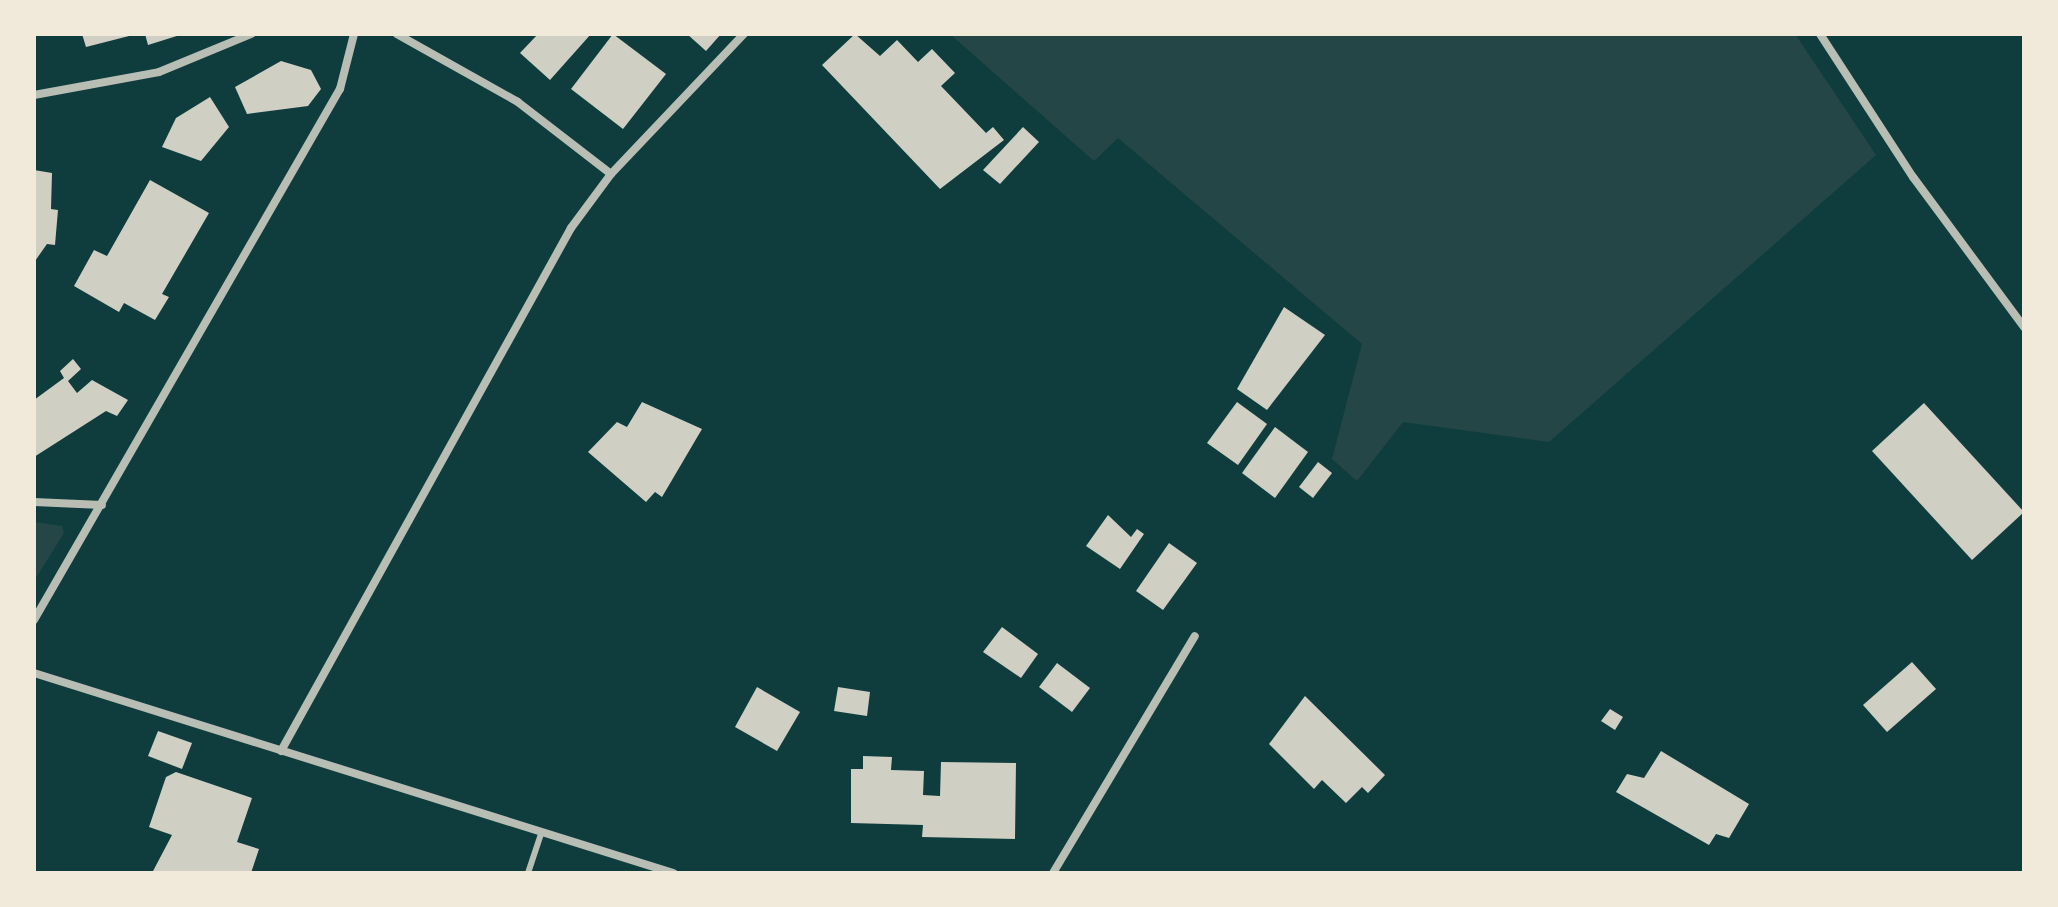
<!DOCTYPE html>
<style>
body{margin:0}
#map{position:relative;width:2058px;height:907px;overflow:hidden;background:#0f3d3e;font-family:Rubik,sans-serif}
div>[style]{position:absolute}
.green>*{inset:0;background:#244646}
.building>*{inset:0;background:#cfcfc3}
.service>*{height:6px;margin:-3px;padding:0 3px;transform-origin:3px;border-radius:3px;background:#b8beb3}
.minor>*{height:8px;margin:-4px;padding:0 4px;transform-origin:4px;border-radius:4px;background:#b8beb3}
span{translate:-50% -50%;white-space:nowrap;text-align:center;line-height:1.15;-webkit-text-stroke:6px #f1e9da;paint-order:stroke}
.frame{position:absolute;inset:0;border:36px solid #f1e9da;pointer-events:none}
</style>
<div id="map">
<div class="green">
<i style="clip-path:polygon(950px 34px,1795px 34px,1876px 155px,1549px 442px,1403px 422px,1357px 481px,1332px 459px,1362px 344px,1118px 138px,1094px 161px)"></i>
<i style="clip-path:polygon(34px 522px,62px 526px,64px 533px,34px 581px)"></i>
</div>
<div class="building">
<i style="clip-path:polygon(82px 34px,132px 34px,133px 35px,86px 47px)"></i>
<i style="clip-path:polygon(145px 34px,180px 34px,180px 35px,148px 45px)"></i>
<i style="clip-path:polygon(538px 34px,591px 34px,550px 80px,520px 53px)"></i>
<i style="clip-path:polygon(613px 34px,666px 74px,623px 129px,571px 89px)"></i>
<i style="clip-path:polygon(687px 34px,721px 34px,706px 51px)"></i>
<i style="clip-path:polygon(855px 34px,880px 56px,897px 40px,918px 62px,932px 49px,955px 73px,941px 86px,986px 133px,993px 127px,1004px 140px,940px 189px,822px 65px)"></i>
<i style="clip-path:polygon(281px 61px,311px 70px,321px 89px,308px 106px,247px 114px,235px 87px)"></i>
<i style="clip-path:polygon(210px 97px,229px 127px,201px 161px,162px 147px,176px 118px)"></i>
<i style="clip-path:polygon(1023px 127px,1039px 142px,1000px 184px,983px 170px)"></i>
<i style="clip-path:polygon(34px 170px,52px 173px,51px 209px,58px 210px,55px 245px,47px 244px,35px 261px)"></i>
<i style="clip-path:polygon(150px 180px,209px 213px,162px 294px,169px 297px,155px 320px,124px 303px,119px 312px,74px 286px,94px 250px,107px 256px)"></i>
<i style="clip-path:polygon(1284px 307px,1325px 335px,1267px 410px,1237px 389px)"></i>
<i style="clip-path:polygon(73px 359px,81px 369px,68px 381px,77px 393px,92px 380px,128px 400px,117px 416px,106px 411px,34px 457px,34px 400px,64px 378px,60px 371px)"></i>
<i style="clip-path:polygon(642px 402px,702px 429px,662px 497px,655px 492px,646px 502px,588px 452px,617px 422px,627px 427px)"></i>
<i style="clip-path:polygon(1237px 402px,1267px 424px,1238px 465px,1207px 443px)"></i>
<i style="clip-path:polygon(1924px 403px,2024px 512px,1972px 560px,1872px 451px)"></i>
<i style="clip-path:polygon(1275px 427px,1308px 452px,1275px 498px,1242px 473px)"></i>
<i style="clip-path:polygon(1318px 462px,1332px 473px,1313px 498px,1299px 487px)"></i>
<i style="clip-path:polygon(1108px 515px,1131px 537px,1137px 529px,1144px 534px,1120px 569px,1086px 546px)"></i>
<i style="clip-path:polygon(1169px 543px,1197px 563px,1163px 610px,1136px 591px)"></i>
<i style="clip-path:polygon(1002px 627px,1038px 654px,1021px 678px,983px 652px)"></i>
<i style="clip-path:polygon(1912px 662px,1936px 689px,1887px 732px,1863px 705px)"></i>
<i style="clip-path:polygon(1057px 663px,1090px 688px,1072px 712px,1039px 687px)"></i>
<i style="clip-path:polygon(757px 687px,800px 712px,777px 751px,735px 727px)"></i>
<i style="clip-path:polygon(838px 687px,870px 692px,867px 716px,834px 711px)"></i>
<i style="clip-path:polygon(1305px 696px,1385px 775px,1368px 793px,1362px 787px,1346px 803px,1322px 780px,1314px 789px,1269px 744px)"></i>
<i style="clip-path:polygon(1610px 709px,1623px 717px,1615px 730px,1601px 721px)"></i>
<i style="clip-path:polygon(158px 731px,192px 743px,182px 769px,148px 756px)"></i>
<i style="clip-path:polygon(1661px 751px,1749px 804px,1729px 838px,1716px 834px,1709px 845px,1616px 792px,1627px 774px,1644px 778px)"></i>
<i style="clip-path:polygon(863px 756px,892px 757px,891px 770px,924px 771px,923px 795px,940px 796px,941px 762px,1016px 763px,1015px 839px,922px 837px,923px 825px,851px 823px,851px 769px,863px 769px)"></i>
<i style="clip-path:polygon(176px 772px,252px 798px,237px 842px,259px 849px,251px 873px,152px 873px,172px 835px,149px 827px,166px 777px)"></i>
</div>
<div class="service">
<i style="left:528px;top:873px;width:41px;rotate:-71.6deg"></i>
</div>
<div class="minor">
<i style="left:1820px;top:34px;width:171px;rotate:57deg"></i>
<i style="left:1913px;top:177px;width:187px;rotate:53.5deg"></i>
<i style="left:34px;top:95px;width:127px;rotate:-10.4deg"></i>
<i style="left:159px;top:72px;width:100px;rotate:-22.4deg"></i>
<i style="left:611px;top:174px;width:193px;rotate:-46.5deg"></i>
<i style="left:34px;top:502px;width:68px;rotate:2.5deg"></i>
<i style="left:34px;top:620px;width:613px;rotate:-60.05deg"></i>
<i style="left:340px;top:89px;width:57px;rotate:-75.7deg"></i>
<i style="left:34px;top:673px;width:670px;rotate:17.38deg"></i>
<i style="left:281px;top:751px;width:598px;rotate:-60.99deg"></i>
<i style="left:571px;top:228px;width:67px;rotate:-53.5deg"></i>
<i style="left:611px;top:174px;width:118px;rotate:-142.3deg"></i>
<i style="left:518px;top:102px;width:139px;rotate:-150.7deg"></i>
<i style="left:1053px;top:873px;width:276px;rotate:-59.1deg"></i>
</div>
<div class="frame"></div>
</div>
